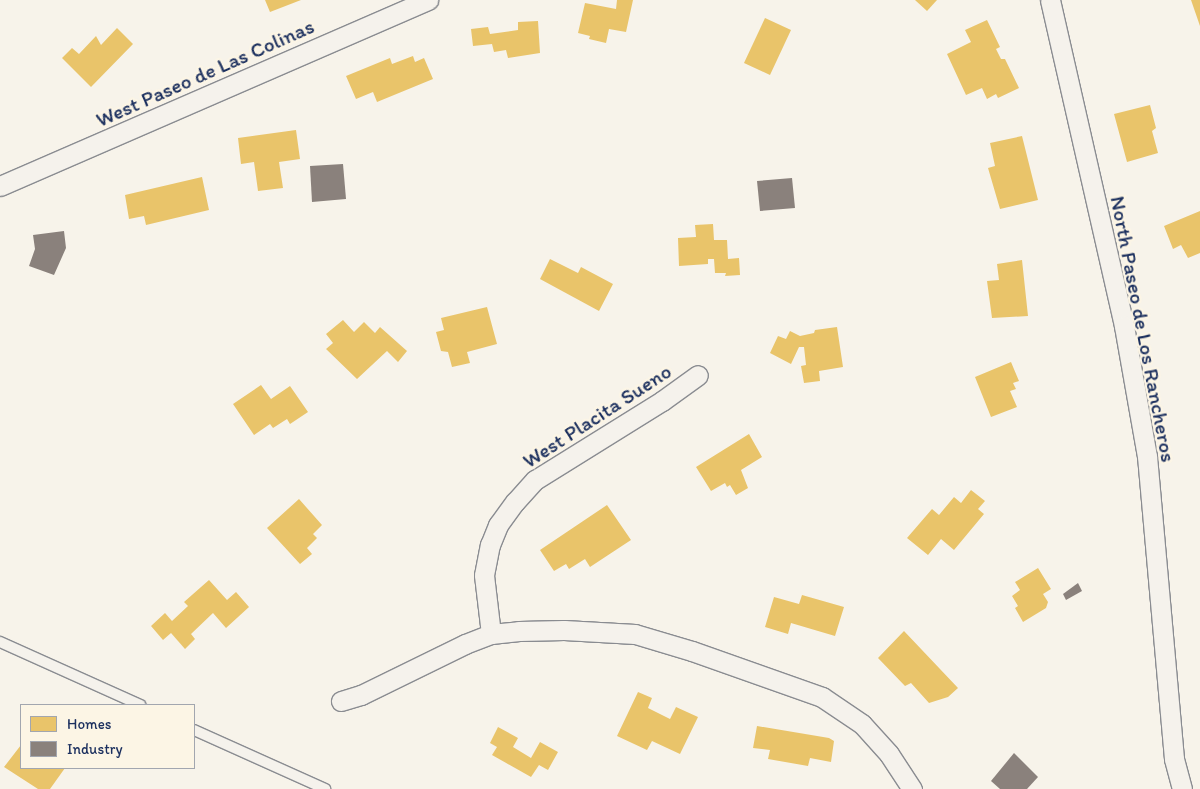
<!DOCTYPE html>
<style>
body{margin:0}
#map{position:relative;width:1200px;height:789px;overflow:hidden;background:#f7f3ea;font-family:Itim,sans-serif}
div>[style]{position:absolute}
.homes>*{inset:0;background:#e9c46a}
.industry>*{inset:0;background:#8a817c}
.roads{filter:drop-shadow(1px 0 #8a8c91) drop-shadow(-1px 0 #8a8c91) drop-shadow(0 1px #8a8c91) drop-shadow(0 -1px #8a8c91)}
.lane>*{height:10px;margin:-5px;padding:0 5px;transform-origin:5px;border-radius:5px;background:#f5f2ec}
.street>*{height:19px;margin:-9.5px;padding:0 9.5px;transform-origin:9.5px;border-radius:9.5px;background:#f5f2ec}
span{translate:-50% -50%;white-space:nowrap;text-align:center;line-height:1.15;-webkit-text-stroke:5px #fcf5e5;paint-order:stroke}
.street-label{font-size:21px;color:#1b2f5e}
.legend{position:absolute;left:20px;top:704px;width:175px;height:65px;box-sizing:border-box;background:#fcf5e5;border:1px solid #a2a6af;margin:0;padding:6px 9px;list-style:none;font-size:15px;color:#1b2f5e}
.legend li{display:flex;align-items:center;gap:10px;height:25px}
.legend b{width:25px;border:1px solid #a2a6af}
</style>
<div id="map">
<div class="homes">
<i style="clip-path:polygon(265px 0,301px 0,270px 12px)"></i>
<i style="clip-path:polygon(617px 0,633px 0,626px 32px,609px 29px,606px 43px,589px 39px,590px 36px,578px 33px,585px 3px,616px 9px)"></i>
<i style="clip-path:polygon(915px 0,937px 0,927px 11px)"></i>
<i style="clip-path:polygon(1191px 0,1200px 0,1200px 26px)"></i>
<i style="clip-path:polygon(765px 18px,791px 30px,770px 75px,744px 63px)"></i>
<i style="clip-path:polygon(987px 20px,1000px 47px,996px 49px,1001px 59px,1005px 59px,1019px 88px,998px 98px,996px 94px,987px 99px,982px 88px,966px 95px,947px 54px,971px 42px,965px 30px)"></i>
<i style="clip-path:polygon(538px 21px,540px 53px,508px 58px,506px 50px,494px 52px,492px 44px,473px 46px,471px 29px,488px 27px,490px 34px,518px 30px,518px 22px)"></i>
<i style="clip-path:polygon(117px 28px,133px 44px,91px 87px,62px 58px,72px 48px,79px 54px,96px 36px,101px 45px)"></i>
<i style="clip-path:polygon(413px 56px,415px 62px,424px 58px,433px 79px,377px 102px,373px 92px,356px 99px,346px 76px,390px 58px,392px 64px)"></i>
<i style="clip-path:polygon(1150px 105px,1156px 128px,1152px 131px,1158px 153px,1127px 162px,1114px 114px)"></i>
<i style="clip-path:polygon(296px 130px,300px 159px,279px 162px,283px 188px,258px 191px,254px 162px,241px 164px,238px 138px)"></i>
<i style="clip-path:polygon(1022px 136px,1038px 200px,1000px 209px,988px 168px,995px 166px,990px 143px)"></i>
<i style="clip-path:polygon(202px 177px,209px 210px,146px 225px,144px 216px,129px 219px,125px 195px)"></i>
<i style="clip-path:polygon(1200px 211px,1200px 253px,1188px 258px,1181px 245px,1173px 249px,1164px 226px)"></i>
<i style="clip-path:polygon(713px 224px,714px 240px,727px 240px,728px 259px,739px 258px,740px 275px,725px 276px,726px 273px,715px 273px,714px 259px,708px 259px,708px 264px,679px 266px,678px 238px,696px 237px,695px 225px)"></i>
<i style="clip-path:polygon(550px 259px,578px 273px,581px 267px,613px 284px,599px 311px,540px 279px)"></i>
<i style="clip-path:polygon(1022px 260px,1028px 316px,992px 318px,987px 281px,999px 280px,997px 264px)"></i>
<i style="clip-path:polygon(487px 307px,497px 344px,467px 352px,470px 363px,452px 367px,448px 352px,441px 351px,436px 332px,444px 330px,441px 318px)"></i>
<i style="clip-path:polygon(343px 320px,354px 332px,364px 322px,375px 333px,380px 327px,407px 351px,398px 362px,387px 351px,357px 379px,326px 349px,333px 343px,326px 334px)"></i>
<i style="clip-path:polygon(837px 327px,843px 367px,819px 371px,820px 381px,804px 383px,801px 366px,806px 365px,804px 347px,799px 347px,791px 364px,770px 353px,778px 336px,786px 339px,790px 331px,800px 336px,814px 333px,815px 330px)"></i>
<i style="clip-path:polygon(1011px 362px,1019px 381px,1013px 383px,1016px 389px,1010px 391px,1017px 407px,991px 417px,975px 377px)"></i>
<i style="clip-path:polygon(261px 385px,271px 399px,290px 386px,308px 412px,290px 424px,287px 419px,273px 428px,270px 424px,254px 435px,233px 404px)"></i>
<i style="clip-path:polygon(749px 434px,762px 457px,741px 470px,748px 488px,736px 495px,730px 485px,727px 487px,725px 483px,711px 491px,696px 467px)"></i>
<i style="clip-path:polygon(971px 490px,985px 501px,978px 509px,984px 514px,954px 550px,941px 539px,928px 555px,907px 538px,932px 509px,939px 515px,954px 497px,961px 503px)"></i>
<i style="clip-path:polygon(299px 499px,322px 525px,313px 534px,317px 538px,307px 548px,312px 554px,300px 564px,267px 528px)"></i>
<i style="clip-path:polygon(607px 505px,631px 540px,590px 567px,585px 559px,569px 569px,566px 564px,554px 571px,540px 550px)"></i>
<i style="clip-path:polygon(1038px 568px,1051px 589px,1043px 594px,1048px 602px,1046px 608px,1023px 622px,1015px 608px,1018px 606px,1012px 596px,1020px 590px,1015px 582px)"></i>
<i style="clip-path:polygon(209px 580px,227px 600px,236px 592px,249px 607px,226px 628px,213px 613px,191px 634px,195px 639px,185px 649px,171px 633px,163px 640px,151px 626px,165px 613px,172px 621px,188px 606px,184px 602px)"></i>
<i style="clip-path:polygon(802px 595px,844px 607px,835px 636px,791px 623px,788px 634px,765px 627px,774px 597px,799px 604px)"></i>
<i style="clip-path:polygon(904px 631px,958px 688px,948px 697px,929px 703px,911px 683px,905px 686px,878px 658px)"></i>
<i style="clip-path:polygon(638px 692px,652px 698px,648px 708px,670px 719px,676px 707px,698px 717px,680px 754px,652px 741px,647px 750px,617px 736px)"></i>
<i style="clip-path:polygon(757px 726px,829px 738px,834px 741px,831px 762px,810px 758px,808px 766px,768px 759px,770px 750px,753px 748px)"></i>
<i style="clip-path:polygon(498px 727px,518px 738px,513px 747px,531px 758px,540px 742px,558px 752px,548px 770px,539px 765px,531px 777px,492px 755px,497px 747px,490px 743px)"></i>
<i style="clip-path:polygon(21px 745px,21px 768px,65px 768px,50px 789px,38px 789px,4px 767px)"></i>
</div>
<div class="industry">
<i style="clip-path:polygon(343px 164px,346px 199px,312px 202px,310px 166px)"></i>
<i style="clip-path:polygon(792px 178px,795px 208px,760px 211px,757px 181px)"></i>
<i style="clip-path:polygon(64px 231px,66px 248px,54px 275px,29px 266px,35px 249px,33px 235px)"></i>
<i style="clip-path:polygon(1078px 583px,1082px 591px,1066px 600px,1063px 594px)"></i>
<i style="clip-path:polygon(1014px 753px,1038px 777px,1027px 789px,1000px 789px,991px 781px)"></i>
</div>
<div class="roads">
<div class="lane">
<i style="left:0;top:642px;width:154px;rotate:24.2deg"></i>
<i style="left:194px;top:730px;width:144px;rotate:24.2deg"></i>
</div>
<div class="street">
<i style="left:1050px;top:0;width:334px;rotate:77.2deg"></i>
<i style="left:1124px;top:326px;width:132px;rotate:80deg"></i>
<i style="left:1147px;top:456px;width:304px;rotate:84.9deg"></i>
<i style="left:1174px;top:759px;width:31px;rotate:75deg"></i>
<i style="left:0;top:186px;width:467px;rotate:-23.5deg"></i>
<i style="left:491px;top:634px;width:59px;rotate:-96.8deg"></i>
<i style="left:484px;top:575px;width:31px;rotate:-79deg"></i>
<i style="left:490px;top:545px;width:22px;rotate:-68deg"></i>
<i style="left:498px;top:525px;width:29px;rotate:-54deg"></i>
<i style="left:515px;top:502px;width:30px;rotate:-48deg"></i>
<i style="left:535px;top:480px;width:150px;rotate:-31.9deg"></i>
<i style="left:662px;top:401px;width:44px;rotate:-35.8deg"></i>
<i style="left:341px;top:701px;width:21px;rotate:-17deg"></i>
<i style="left:361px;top:695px;width:116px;rotate:-26.1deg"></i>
<i style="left:465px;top:644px;width:28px;rotate:-21deg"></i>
<i style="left:491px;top:634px;width:28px;rotate:-6deg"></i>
<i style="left:519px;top:631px;width:45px;rotate:-1.3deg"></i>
<i style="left:564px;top:630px;width:71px;rotate:3.2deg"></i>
<i style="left:635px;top:634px;width:59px;rotate:16.6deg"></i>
<i style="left:692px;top:651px;width:138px;rotate:19.5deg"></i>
<i style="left:822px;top:697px;width:48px;rotate:34deg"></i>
<i style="left:862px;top:724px;width:40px;rotate:48deg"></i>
<i style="left:889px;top:754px;width:42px;rotate:56.7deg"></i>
</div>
</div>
<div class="street-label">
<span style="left:205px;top:73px;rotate:-24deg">West Paseo de Las Colinas</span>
<span style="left:1143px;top:329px;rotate:79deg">North Paseo de Los Rancheros</span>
<span style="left:597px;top:416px;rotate:-33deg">West Placita Sueno</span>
</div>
<ul class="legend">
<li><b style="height:14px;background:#e9c46a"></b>Homes</li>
<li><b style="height:14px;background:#8a817c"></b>Industry</li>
</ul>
</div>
